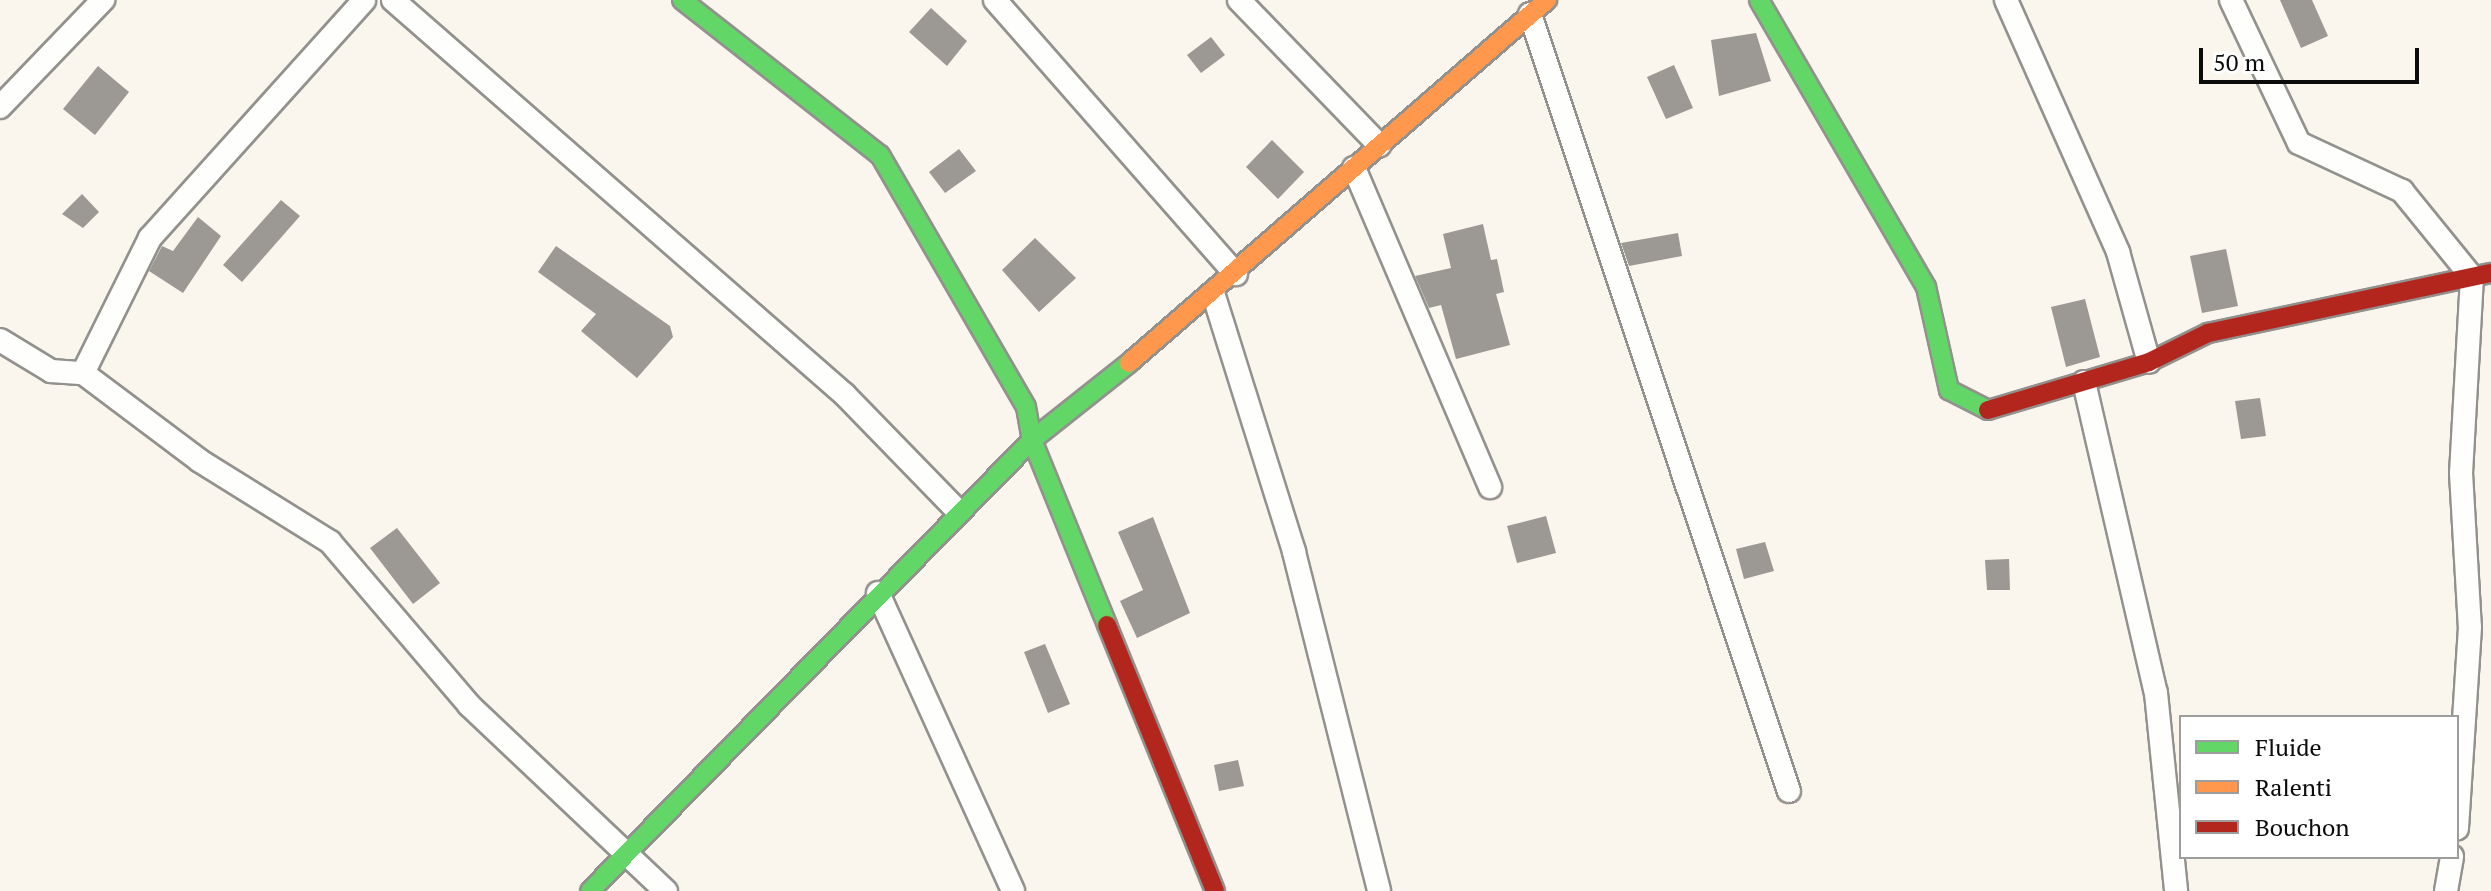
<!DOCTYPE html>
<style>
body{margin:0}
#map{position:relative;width:2491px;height:891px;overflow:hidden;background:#faf6ed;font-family:"PT Serif",serif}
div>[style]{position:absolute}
.building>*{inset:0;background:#9c9894}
.roads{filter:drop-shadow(2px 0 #93918d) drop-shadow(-2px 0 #93918d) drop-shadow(0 2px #93918d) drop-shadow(0 -2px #93918d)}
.street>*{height:22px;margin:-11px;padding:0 11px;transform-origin:11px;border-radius:11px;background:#fefefc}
.fast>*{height:18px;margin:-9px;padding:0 9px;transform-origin:9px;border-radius:9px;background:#63d668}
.slow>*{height:18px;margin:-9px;padding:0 9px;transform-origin:9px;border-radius:9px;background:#ff974d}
.jam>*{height:18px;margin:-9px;padding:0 9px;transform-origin:9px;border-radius:9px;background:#b3261e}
span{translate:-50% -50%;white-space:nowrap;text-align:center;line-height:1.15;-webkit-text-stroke:8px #fff;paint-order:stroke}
.legend{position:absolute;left:2179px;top:715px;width:280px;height:144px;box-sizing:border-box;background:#fff;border:2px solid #9d9d9d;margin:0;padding:10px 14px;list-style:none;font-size:24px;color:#0b0b0b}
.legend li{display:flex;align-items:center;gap:16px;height:40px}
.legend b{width:40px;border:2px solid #9d9d9d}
.scale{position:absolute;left:2199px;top:48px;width:220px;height:36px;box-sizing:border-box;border:4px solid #0b0b0b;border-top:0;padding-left:10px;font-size:24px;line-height:28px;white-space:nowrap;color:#0b0b0b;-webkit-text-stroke:6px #fff;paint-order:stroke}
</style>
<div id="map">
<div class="building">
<i style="clip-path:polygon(2280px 0,2312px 0,2328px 36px,2301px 48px)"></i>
<i style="clip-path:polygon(931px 8px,967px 41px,947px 66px,909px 32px)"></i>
<i style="clip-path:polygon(1756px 33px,1771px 81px,1719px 96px,1711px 40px)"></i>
<i style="clip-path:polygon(1211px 37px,1225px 55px,1201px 73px,1187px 55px)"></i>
<i style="clip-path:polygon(1674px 65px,1693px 108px,1666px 119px,1647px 77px)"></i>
<i style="clip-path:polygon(98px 66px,129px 92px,95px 135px,63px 109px)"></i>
<i style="clip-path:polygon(1272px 140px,1304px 172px,1278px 199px,1246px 167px)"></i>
<i style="clip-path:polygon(959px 149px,976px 171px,945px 193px,929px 172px)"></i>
<i style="clip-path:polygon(82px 194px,99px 212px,83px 228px,62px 214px)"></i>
<i style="clip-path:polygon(281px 200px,300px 216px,242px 282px,223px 265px)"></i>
<i style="clip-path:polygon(198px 217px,221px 236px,183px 293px,149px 271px,162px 246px,173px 251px)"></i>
<i style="clip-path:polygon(1483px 224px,1491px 260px,1497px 259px,1504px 292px,1496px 294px,1510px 345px,1456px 359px,1441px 305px,1429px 308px,1415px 276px,1451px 268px,1443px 234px)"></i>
<i style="clip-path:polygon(1678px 233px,1682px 256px,1629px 266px,1621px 243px)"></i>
<i style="clip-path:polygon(1035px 238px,1076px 278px,1039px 312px,1002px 270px)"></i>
<i style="clip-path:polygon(556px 246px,670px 326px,673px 337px,637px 378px,581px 331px,596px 314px,538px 272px)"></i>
<i style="clip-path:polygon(2226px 249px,2238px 306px,2202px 313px,2190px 256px)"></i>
<i style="clip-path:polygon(2085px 299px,2100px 357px,2066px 367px,2051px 307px)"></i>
<i style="clip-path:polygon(2260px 398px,2266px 436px,2241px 439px,2235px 401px)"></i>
<i style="clip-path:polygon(1546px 516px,1556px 553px,1517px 563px,1507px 526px)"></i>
<i style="clip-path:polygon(1153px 517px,1190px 613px,1137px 638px,1120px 601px,1143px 590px,1118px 532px)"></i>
<i style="clip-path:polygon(397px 528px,440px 583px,413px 604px,370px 548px)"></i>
<i style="clip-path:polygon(1765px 542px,1774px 571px,1744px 579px,1736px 549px)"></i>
<i style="clip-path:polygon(2009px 559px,2010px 590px,1987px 590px,1985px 560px)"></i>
<i style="clip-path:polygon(1045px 644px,1070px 704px,1048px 713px,1024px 652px)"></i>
<i style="clip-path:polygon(1238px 760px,1244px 786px,1219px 791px,1214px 765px)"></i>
</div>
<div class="roads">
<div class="street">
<i style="left:393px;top:0;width:600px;rotate:41.15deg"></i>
<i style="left:845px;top:395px;width:162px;rotate:45.8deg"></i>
<i style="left:995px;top:0;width:365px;rotate:48.7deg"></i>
<i style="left:1239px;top:0;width:202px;rotate:46deg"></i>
<i style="left:2006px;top:0;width:276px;rotate:66deg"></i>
<i style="left:2118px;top:252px;width:114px;rotate:74.3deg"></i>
<i style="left:2231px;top:0;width:158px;rotate:64.6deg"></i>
<i style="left:2299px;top:143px;width:114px;rotate:25deg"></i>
<i style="left:2402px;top:191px;width:111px;rotate:50.9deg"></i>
<i style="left:2472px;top:277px;width:196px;rotate:93.2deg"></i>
<i style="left:2461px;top:473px;width:154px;rotate:86.7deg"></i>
<i style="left:2470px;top:627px;width:202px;rotate:93.7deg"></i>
<i style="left:1530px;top:14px;width:819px;rotate:71.57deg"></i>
<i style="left:0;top:107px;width:149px;rotate:-46.1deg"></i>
<i style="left:1354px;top:168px;width:347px;rotate:66.9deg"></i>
<i style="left:1214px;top:296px;width:268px;rotate:72.6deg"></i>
<i style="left:1294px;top:552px;width:349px;rotate:75.9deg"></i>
<i style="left:0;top:340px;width:60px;rotate:31.3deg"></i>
<i style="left:51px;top:371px;width:32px;rotate:4deg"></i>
<i style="left:83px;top:373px;width:146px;rotate:36.9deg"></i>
<i style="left:200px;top:461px;width:153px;rotate:31.9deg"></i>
<i style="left:330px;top:542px;width:214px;rotate:49.5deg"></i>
<i style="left:469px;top:705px;width:271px;rotate:43.4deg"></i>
<i style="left:83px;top:373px;width:151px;rotate:-63.6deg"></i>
<i style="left:150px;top:238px;width:320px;rotate:-48deg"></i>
<i style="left:2084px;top:382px;width:319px;rotate:77deg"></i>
<i style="left:2156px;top:693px;width:199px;rotate:84.2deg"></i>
<i style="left:878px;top:593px;width:327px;rotate:65.6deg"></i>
<i style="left:2446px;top:891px;width:35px;rotate:-80deg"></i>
</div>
<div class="fast">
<i style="left:682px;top:0;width:251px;rotate:38.1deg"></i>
<i style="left:880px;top:155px;width:291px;rotate:59.9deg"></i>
<i style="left:1026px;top:407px;width:34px;rotate:80deg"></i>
<i style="left:1032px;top:440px;width:200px;rotate:67.9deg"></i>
<i style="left:1759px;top:0;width:332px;rotate:59.8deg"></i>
<i style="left:1926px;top:287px;width:106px;rotate:77.4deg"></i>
<i style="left:1949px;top:390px;width:44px;rotate:27.1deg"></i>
<i style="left:590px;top:891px;width:631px;rotate:-45.58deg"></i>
<i style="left:1032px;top:440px;width:124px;rotate:-38.4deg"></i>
</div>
<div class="slow">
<i style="left:1129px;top:363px;width:554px;rotate:-40.97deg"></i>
</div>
<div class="jam">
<i style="left:1988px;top:410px;width:168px;rotate:-16.6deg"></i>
<i style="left:2149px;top:362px;width:66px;rotate:-26.2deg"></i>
<i style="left:2208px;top:333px;width:289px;rotate:-12deg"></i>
<i style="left:1107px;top:625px;width:287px;rotate:67.9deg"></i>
</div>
</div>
<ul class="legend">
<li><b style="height:10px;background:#63d668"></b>Fluide</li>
<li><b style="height:10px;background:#ff974d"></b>Ralenti</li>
<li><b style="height:10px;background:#b3261e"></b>Bouchon</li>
</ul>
<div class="scale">50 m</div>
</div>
